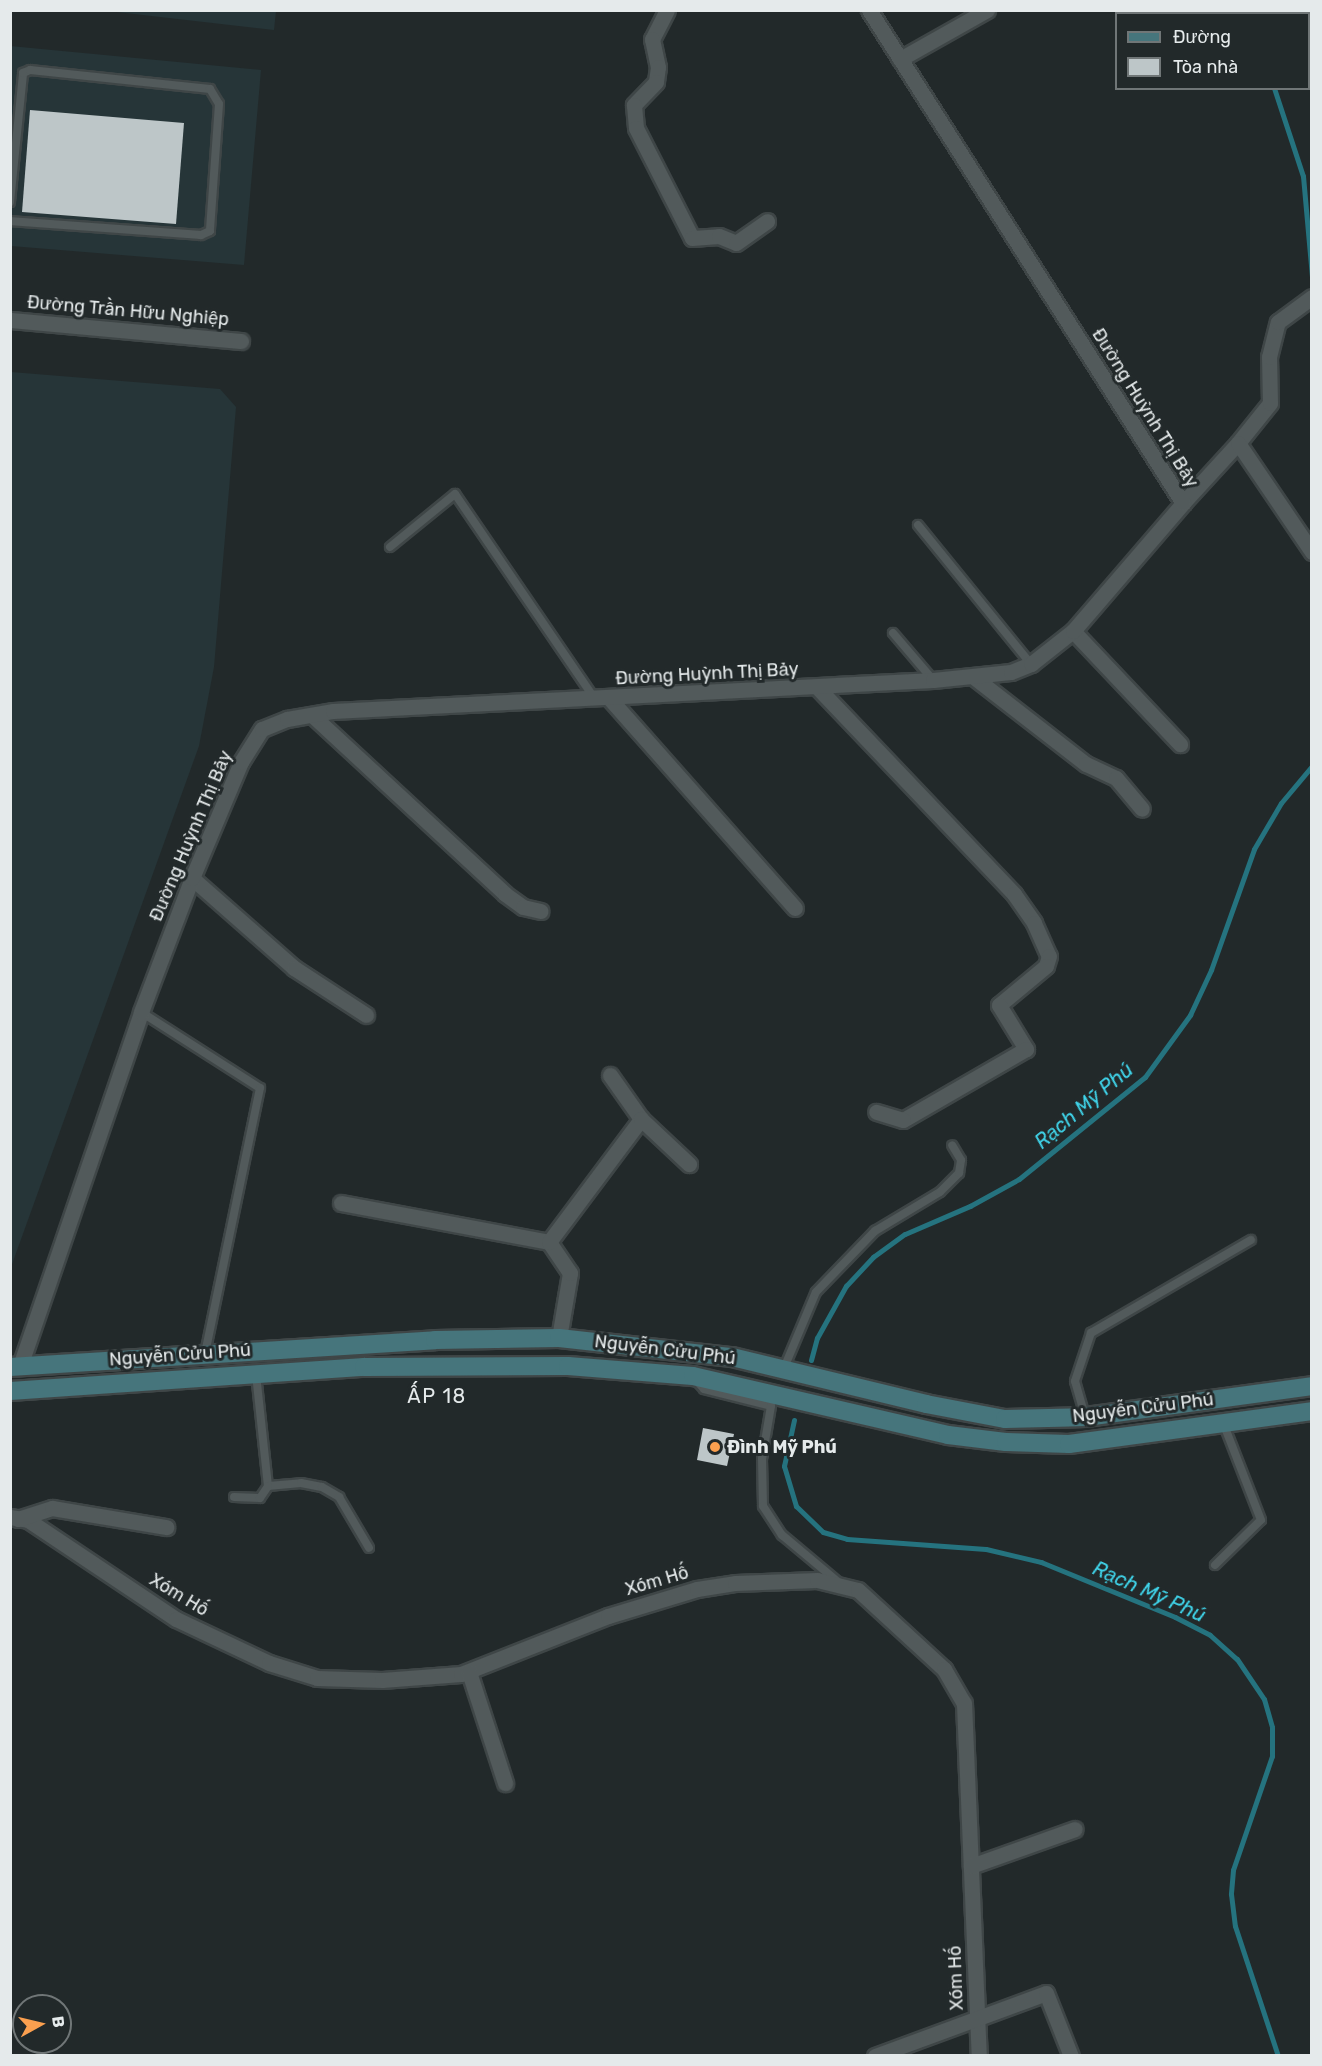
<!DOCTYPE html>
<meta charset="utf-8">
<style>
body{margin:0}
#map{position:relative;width:1322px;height:2066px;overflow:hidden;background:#22292a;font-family:Rubik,sans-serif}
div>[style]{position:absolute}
.built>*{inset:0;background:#263538}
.stream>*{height:5px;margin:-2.5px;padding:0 2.5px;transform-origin:2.5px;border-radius:2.5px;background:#25737f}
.building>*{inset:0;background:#bdc6c8}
.roads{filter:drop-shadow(2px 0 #3f4647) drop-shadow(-2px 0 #3f4647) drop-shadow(0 2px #3f4647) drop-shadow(0 -2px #3f4647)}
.lane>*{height:8px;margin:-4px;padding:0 4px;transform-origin:4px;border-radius:4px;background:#525a5b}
.street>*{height:15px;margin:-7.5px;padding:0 7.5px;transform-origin:7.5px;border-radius:7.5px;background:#525a5b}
.secondary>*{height:18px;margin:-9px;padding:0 9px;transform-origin:9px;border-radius:9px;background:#46757c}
.dots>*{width:16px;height:16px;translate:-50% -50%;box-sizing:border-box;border:3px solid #22292a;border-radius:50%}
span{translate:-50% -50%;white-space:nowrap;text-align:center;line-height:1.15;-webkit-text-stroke:6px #22292a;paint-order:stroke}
.street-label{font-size:18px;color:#e5eaeb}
.poi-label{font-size:18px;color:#e5eaeb;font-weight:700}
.left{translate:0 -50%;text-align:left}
.water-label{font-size:20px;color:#40d6ec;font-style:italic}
.neighbourhood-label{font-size:20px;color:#e5eaeb;letter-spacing:1.5px}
.frame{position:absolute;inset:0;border:12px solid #e5eaeb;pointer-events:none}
.legend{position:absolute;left:1115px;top:12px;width:195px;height:78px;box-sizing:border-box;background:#22292a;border:2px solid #707677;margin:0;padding:8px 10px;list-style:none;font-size:18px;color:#e5eaeb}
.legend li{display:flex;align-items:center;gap:12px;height:30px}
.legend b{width:30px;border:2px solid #707677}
.north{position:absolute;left:12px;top:1994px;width:60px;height:60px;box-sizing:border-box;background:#22292a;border:2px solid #707677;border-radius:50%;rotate:82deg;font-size:16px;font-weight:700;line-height:24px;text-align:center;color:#e5eaeb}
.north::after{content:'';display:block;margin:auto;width:21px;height:27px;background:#fa9f4f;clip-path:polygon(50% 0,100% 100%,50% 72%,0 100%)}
</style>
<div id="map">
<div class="built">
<i style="clip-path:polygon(108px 11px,276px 10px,276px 11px,274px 30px)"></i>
<i style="clip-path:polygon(10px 46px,261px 70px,244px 265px,11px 246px)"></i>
<i style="clip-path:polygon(11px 372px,220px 389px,236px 407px,214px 667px,199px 746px,11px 1267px)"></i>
</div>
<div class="stream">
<i style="left:1254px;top:10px;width:4px;rotate:90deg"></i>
<i style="left:1274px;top:88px;width:93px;rotate:71.8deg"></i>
<i style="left:1303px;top:176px;width:101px;rotate:84.9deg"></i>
<i style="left:811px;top:1360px;width:23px;rotate:-75deg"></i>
<i style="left:817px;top:1338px;width:60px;rotate:-60.9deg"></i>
<i style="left:846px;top:1286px;width:40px;rotate:-47deg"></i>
<i style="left:873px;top:1257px;width:39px;rotate:-36deg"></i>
<i style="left:905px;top:1234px;width:71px;rotate:-23.3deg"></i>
<i style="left:970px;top:1206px;width:56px;rotate:-28.9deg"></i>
<i style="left:1019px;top:1179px;width:162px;rotate:-39deg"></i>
<i style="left:1145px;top:1077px;width:77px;rotate:-54deg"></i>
<i style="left:1190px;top:1015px;width:50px;rotate:-65deg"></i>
<i style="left:1211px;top:970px;width:128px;rotate:-70.4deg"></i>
<i style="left:1254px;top:849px;width:53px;rotate:-59.6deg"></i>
<i style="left:1281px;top:803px;width:48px;rotate:-50deg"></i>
<i style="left:794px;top:1420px;width:47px;rotate:102.3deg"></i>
<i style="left:784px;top:1466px;width:42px;rotate:73.3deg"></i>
<i style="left:796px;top:1506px;width:37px;rotate:44deg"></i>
<i style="left:823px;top:1532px;width:25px;rotate:16deg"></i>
<i style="left:847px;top:1539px;width:139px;rotate:4.1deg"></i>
<i style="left:986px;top:1549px;width:57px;rotate:13.3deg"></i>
<i style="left:1041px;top:1562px;width:145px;rotate:22.3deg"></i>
<i style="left:1175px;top:1617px;width:39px;rotate:27deg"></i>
<i style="left:1210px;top:1635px;width:36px;rotate:42deg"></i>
<i style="left:1237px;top:1659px;width:48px;rotate:56deg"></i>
<i style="left:1264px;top:1699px;width:29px;rotate:74deg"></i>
<i style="left:1272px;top:1727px;width:29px;rotate:90deg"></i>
<i style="left:1272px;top:1756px;width:120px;rotate:108.9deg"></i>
<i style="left:1233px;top:1870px;width:24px;rotate:95deg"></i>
<i style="left:1231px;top:1894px;width:32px;rotate:83deg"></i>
<i style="left:1235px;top:1926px;width:137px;rotate:71.7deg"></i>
</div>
<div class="building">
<i style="clip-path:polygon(30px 110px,184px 123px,176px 224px,22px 212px)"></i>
<i style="clip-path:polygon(703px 1428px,734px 1434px,727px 1466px,697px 1460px)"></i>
</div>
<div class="roads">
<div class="lane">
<i style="left:10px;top:202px;width:130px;rotate:-84.2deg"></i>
<i style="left:23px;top:73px;width:8px;rotate:-23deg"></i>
<i style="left:30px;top:70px;width:181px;rotate:6deg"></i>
<i style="left:210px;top:89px;width:17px;rotate:59deg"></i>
<i style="left:219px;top:104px;width:127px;rotate:94.1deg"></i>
<i style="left:210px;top:231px;width:10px;rotate:156deg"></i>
<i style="left:201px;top:235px;width:192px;rotate:-175.8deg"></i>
<i style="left:918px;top:525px;width:179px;rotate:50.9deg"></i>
<i style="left:390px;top:547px;width:84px;rotate:-39.2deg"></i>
<i style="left:455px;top:494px;width:247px;rotate:55.7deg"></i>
<i style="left:893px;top:633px;width:62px;rotate:49.6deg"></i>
<i style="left:141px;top:1012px;width:141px;rotate:32.6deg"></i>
<i style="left:260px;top:1088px;width:271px;rotate:101.7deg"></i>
<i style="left:784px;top:1368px;width:82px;rotate:-67.2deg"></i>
<i style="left:816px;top:1292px;width:85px;rotate:-46deg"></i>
<i style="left:875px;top:1231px;width:76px;rotate:-31deg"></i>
<i style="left:940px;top:1192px;width:27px;rotate:-45deg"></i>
<i style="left:959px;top:1173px;width:13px;rotate:-81deg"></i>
<i style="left:961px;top:1160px;width:17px;rotate:-121deg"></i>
<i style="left:256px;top:1374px;width:113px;rotate:83.9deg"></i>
<i style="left:268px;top:1486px;width:33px;rotate:-5deg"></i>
<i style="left:301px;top:1483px;width:21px;rotate:11deg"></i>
<i style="left:322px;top:1487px;width:20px;rotate:30deg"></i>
<i style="left:339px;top:1497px;width:59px;rotate:59.5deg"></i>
<i style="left:695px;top:1379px;width:13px;rotate:48deg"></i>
<i style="left:704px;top:1389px;width:69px;rotate:14.2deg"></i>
<i style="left:771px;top:1406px;width:54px;rotate:99.6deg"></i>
<i style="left:762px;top:1459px;width:47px;rotate:88.8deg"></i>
<i style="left:763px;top:1506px;width:35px;rotate:57deg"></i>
<i style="left:782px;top:1535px;width:72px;rotate:39.9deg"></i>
<i style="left:1085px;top:1416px;width:36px;rotate:-106deg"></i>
<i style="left:1075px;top:1381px;width:51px;rotate:-71.6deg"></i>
<i style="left:1091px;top:1333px;width:185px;rotate:-30.2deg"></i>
<i style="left:234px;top:1497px;width:26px;rotate:2deg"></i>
<i style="left:260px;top:1498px;width:14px;rotate:-56deg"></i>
<i style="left:1215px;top:1565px;width:64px;rotate:-44.4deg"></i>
<i style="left:1261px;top:1520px;width:102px;rotate:-111.3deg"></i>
</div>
<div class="street">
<i style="left:667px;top:10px;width:33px;rotate:117deg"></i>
<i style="left:652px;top:39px;width:29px;rotate:78deg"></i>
<i style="left:658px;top:67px;width:15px;rotate:98deg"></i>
<i style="left:656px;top:82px;width:32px;rotate:134deg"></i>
<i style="left:634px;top:105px;width:23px;rotate:85deg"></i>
<i style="left:636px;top:128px;width:123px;rotate:63deg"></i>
<i style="left:692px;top:238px;width:27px;rotate:-4deg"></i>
<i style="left:719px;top:236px;width:18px;rotate:22deg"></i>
<i style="left:736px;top:243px;width:38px;rotate:-35deg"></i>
<i style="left:900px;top:59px;width:100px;rotate:-29.4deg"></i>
<i style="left:10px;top:320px;width:232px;rotate:5.2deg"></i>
<i style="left:1238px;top:443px;width:51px;rotate:-51.3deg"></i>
<i style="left:1270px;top:403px;width:46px;rotate:-91.2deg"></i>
<i style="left:1269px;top:357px;width:36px;rotate:-76deg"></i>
<i style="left:1278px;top:322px;width:42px;rotate:-36.3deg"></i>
<i style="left:1183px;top:503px;width:81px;rotate:-47.5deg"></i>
<i style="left:1238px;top:443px;width:132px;rotate:55.8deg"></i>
<i style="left:1073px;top:631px;width:156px;rotate:46.6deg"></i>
<i style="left:975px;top:678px;width:140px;rotate:37.8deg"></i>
<i style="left:1086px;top:764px;width:33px;rotate:25deg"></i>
<i style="left:1116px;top:778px;width:40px;rotate:50deg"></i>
<i style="left:817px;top:687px;width:286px;rotate:46.4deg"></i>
<i style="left:1014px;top:894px;width:35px;rotate:55deg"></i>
<i style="left:1034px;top:923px;width:36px;rotate:66deg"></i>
<i style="left:1049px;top:956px;width:10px;rotate:107deg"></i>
<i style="left:1046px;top:966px;width:61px;rotate:140.3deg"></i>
<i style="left:999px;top:1005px;width:52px;rotate:58.5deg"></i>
<i style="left:1026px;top:1049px;width:142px;rotate:150deg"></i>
<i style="left:903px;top:1120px;width:28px;rotate:-163deg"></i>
<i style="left:610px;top:699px;width:279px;rotate:48.5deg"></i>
<i style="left:312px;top:715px;width:263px;rotate:42.8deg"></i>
<i style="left:505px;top:894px;width:22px;rotate:36deg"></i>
<i style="left:523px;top:907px;width:18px;rotate:13deg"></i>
<i style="left:192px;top:878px;width:136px;rotate:41.4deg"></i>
<i style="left:294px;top:968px;width:86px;rotate:33.1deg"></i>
<i style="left:610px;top:1075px;width:54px;rotate:54.8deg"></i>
<i style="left:341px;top:1203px;width:212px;rotate:10.6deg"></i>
<i style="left:559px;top:1338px;width:66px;rotate:-80.4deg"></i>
<i style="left:570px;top:1273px;width:37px;rotate:-124deg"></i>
<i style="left:549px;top:1242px;width:154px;rotate:-53.2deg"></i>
<i style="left:641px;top:1119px;width:66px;rotate:43.2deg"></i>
<i style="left:20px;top:1366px;width:374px;rotate:-71.1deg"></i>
<i style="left:141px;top:1012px;width:143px;rotate:-69.2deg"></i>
<i style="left:192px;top:878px;width:126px;rotate:-67.1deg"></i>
<i style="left:241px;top:762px;width:39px;rotate:-58deg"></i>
<i style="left:262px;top:729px;width:27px;rotate:-22deg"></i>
<i style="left:287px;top:719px;width:47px;rotate:-9.9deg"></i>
<i style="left:333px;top:711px;width:601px;rotate:-2.96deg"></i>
<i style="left:933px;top:680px;width:78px;rotate:-5.9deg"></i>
<i style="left:1011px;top:672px;width:22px;rotate:-22deg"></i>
<i style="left:1031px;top:664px;width:53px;rotate:-38.2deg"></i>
<i style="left:1073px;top:631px;width:169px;rotate:-49.3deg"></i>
<i style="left:1183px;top:503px;width:585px;rotate:-122.49deg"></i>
<i style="left:10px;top:1517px;width:18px;rotate:9deg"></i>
<i style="left:28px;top:1520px;width:178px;rotate:33.8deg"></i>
<i style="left:176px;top:1619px;width:103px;rotate:25.3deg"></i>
<i style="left:269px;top:1663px;width:50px;rotate:17.4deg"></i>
<i style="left:317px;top:1678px;width:65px;rotate:1.8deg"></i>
<i style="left:382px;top:1680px;width:79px;rotate:-4.3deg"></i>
<i style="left:461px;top:1674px;width:158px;rotate:-21.5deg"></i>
<i style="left:608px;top:1616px;width:93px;rotate:-16.9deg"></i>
<i style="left:697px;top:1589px;width:38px;rotate:-9deg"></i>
<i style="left:735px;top:1583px;width:82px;rotate:-2.1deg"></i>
<i style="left:817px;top:1580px;width:42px;rotate:13.7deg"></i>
<i style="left:858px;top:1590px;width:117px;rotate:42.6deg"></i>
<i style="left:944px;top:1669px;width:39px;rotate:60deg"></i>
<i style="left:964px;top:1703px;width:353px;rotate:87.6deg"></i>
<i style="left:18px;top:1519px;width:36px;rotate:-18deg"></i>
<i style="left:52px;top:1508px;width:116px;rotate:9.5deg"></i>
<i style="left:469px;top:1672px;width:117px;rotate:72deg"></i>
<i style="left:971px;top:1866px;width:110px;rotate:-19.6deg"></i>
<i style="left:875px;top:2056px;width:182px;rotate:-20.2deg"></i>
<i style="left:1046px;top:1993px;width:68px;rotate:68.4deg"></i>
</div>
<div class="secondary">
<i style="left:10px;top:1367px;width:426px;rotate:-3.6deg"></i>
<i style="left:435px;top:1340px;width:124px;rotate:-0.9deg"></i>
<i style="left:559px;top:1338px;width:174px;rotate:6.3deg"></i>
<i style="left:732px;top:1357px;width:200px;rotate:13.6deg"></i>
<i style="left:926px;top:1404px;width:80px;rotate:10.8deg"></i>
<i style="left:1005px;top:1419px;width:81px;rotate:-1.4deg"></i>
<i style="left:1086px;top:1417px;width:228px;rotate:-7.8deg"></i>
<i style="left:10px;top:1391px;width:355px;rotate:-3.9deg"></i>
<i style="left:364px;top:1367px;width:204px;rotate:-0.3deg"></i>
<i style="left:568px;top:1366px;width:125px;rotate:4.6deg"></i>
<i style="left:693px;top:1376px;width:262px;rotate:13deg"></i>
<i style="left:948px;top:1435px;width:58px;rotate:6.9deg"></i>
<i style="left:1006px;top:1442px;width:63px;rotate:1.8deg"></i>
<i style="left:1069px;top:1444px;width:245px;rotate:-7.7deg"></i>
</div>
</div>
<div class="dots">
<i style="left:715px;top:1447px;background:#fa9f4f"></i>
</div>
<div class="street-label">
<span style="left:128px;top:311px;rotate:5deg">Đường Trần Hữu Nghiệp</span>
<span style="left:1145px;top:408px;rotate:58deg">Đường Huỳnh Thị Bảy</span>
<span style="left:707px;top:674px;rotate:-3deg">Đường Huỳnh Thị Bảy</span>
<span style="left:191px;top:836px;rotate:-67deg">Đường Huỳnh Thị Bảy</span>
<span style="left:665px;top:1350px;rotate:7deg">Nguyễn Cửu Phú</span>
<span style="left:180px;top:1355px;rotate:-4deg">Nguyễn Cửu Phú</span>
<span style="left:1143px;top:1408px;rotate:-7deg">Nguyễn Cửu Phú</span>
<span style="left:657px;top:1581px;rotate:-16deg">Xóm Hố</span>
<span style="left:179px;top:1595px;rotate:31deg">Xóm Hố</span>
<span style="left:956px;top:1978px;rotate:-92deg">Xóm Hố</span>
</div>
<div class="poi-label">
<span class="left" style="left:727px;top:1447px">Đình Mỹ Phú</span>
</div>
<div class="water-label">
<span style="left:1084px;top:1106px;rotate:-40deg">Rạch Mỹ Phú</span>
<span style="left:1149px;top:1592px;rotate:24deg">Rạch Mỹ Phú</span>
</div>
<div class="neighbourhood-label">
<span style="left:437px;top:1396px">ẤP 18</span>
</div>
<div class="frame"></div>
<ul class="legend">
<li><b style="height:8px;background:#46757c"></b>Đường</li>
<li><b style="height:16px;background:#bdc6c8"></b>Tòa nhà</li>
</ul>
<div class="north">B</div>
</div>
